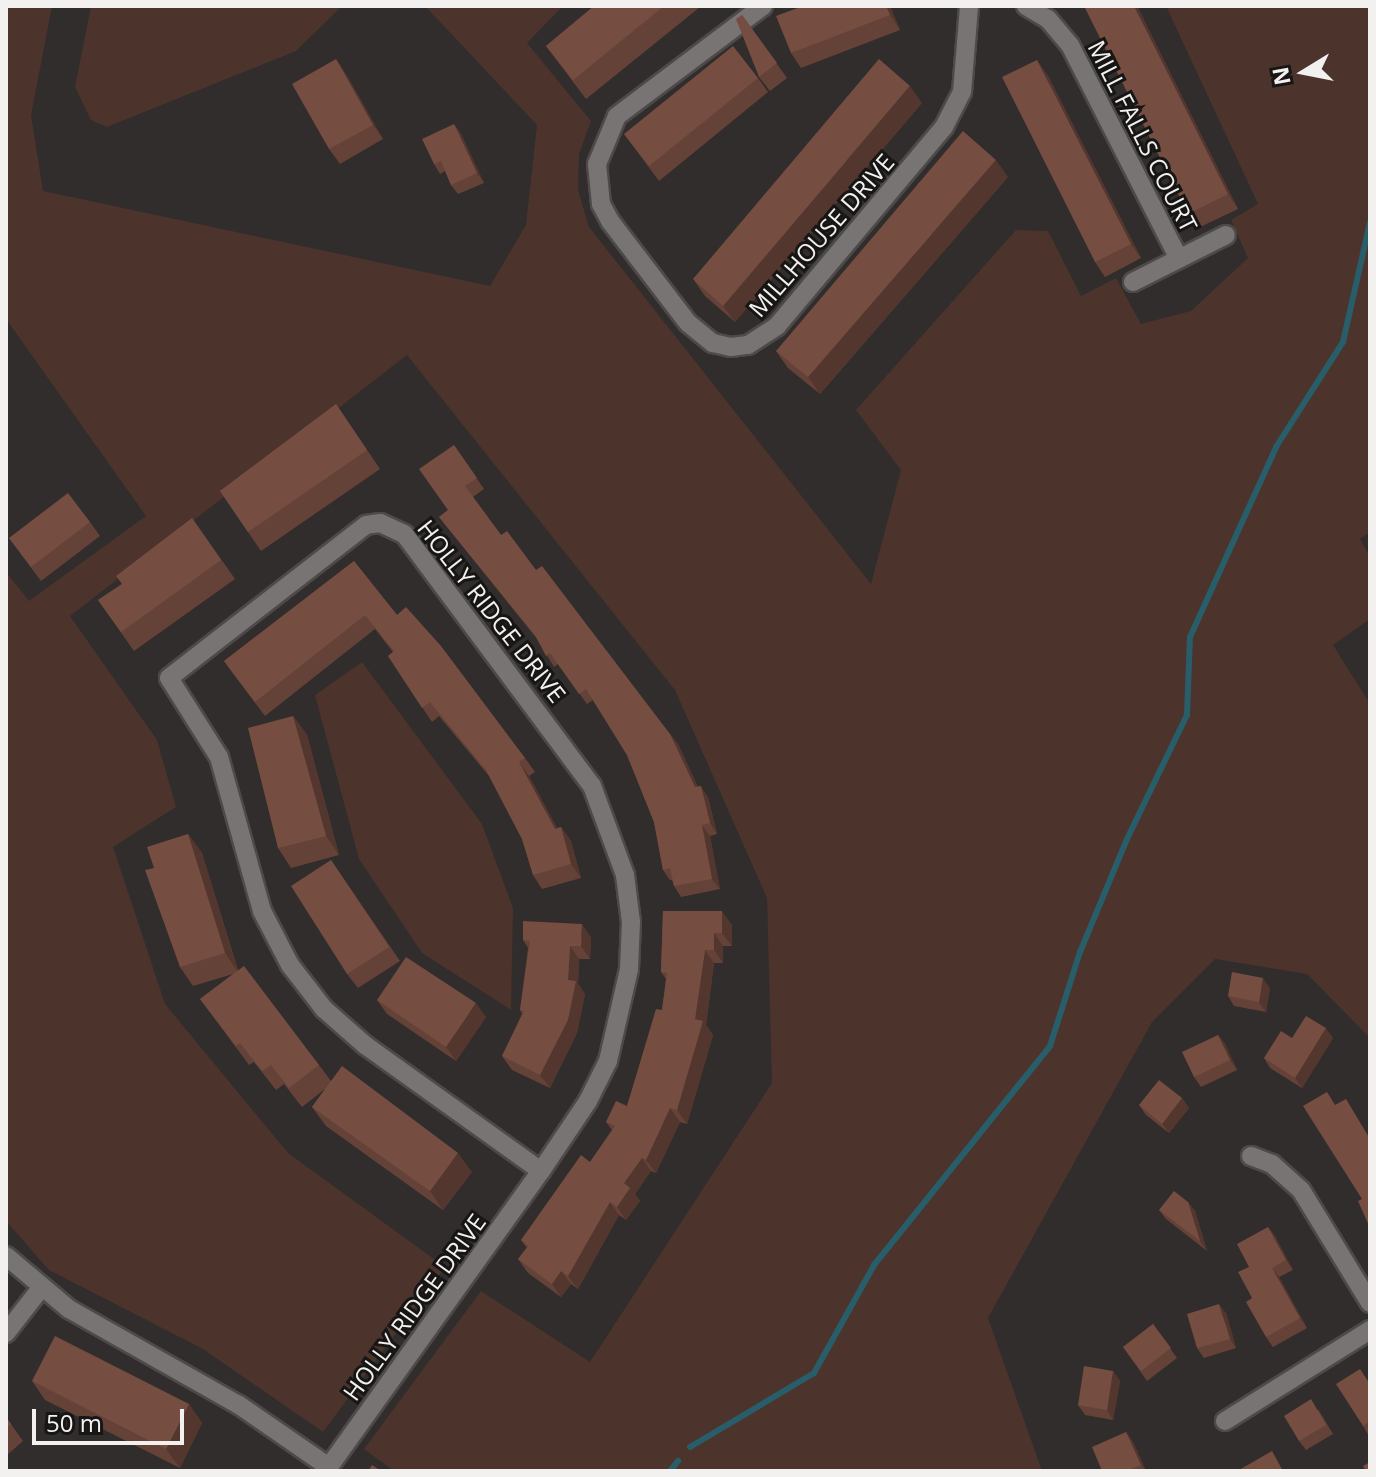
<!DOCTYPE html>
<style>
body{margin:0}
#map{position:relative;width:1376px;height:1477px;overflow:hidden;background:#302d2c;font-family:"Open Sans",sans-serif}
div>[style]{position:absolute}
.green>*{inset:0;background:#4c332c}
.stream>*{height:6px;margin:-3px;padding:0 3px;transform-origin:3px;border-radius:3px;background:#285d6a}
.roads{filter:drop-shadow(2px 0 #4d4a49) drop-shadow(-2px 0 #4d4a49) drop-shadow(0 2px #4d4a49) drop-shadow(0 -2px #4d4a49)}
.street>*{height:18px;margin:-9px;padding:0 9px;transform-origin:9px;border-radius:9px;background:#787473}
.wall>*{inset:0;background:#654238}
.shaded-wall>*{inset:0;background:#53362e}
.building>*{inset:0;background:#764d41}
span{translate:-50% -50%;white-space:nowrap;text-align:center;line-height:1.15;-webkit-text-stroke:6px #171615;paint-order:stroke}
.street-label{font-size:24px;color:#f3f1f0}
.frame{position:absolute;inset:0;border:8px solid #f3f1f0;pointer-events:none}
.north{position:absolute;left:1264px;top:32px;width:80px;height:80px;-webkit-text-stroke:6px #171615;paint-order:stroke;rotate:260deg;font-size:22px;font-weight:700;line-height:32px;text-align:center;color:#f3f1f0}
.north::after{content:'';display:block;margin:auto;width:28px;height:36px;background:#f3f1f0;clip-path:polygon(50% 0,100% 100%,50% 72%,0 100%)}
.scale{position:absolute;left:32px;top:1409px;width:152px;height:36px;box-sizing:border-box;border:4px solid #f3f1f0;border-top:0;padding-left:10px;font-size:24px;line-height:28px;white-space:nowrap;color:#f3f1f0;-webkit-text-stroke:6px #171615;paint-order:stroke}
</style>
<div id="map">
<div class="green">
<i style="clip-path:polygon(6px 6px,52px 6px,31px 115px,43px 191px,490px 286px,526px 225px,537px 125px,425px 6px,563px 6px,527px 43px,591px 121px,579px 154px,578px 190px,589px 227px,871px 584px,901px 470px,856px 410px,1016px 230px,1048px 231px,1081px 296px,1116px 278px,1141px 324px,1191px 311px,1248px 258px,1231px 220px,1258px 204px,1166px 6px,1370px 6px,1370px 532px,1360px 539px,1370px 557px,1370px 619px,1333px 645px,1370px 704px,1370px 1038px,1307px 974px,1215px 959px,1152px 1022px,988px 1318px,1042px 1471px,394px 1471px,364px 1449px,481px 1291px,590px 1362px,772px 1083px,767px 898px,675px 690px,407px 355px,70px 616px,157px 740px,176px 807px,113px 847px,165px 1004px,288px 1153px,445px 1267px,323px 1432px,203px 1349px,49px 1270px,6px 1221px,6px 572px,29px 601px,146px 516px,6px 319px)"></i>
<i style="clip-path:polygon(91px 6px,342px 6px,296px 51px,107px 127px,91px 120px,75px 87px)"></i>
<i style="clip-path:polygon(362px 662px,482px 824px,513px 908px,511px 1010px,422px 953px,359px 859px,315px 695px)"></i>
</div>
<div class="stream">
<i style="left:690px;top:1447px;width:144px;rotate:-30.8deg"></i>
<i style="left:814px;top:1373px;width:124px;rotate:-60.9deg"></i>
<i style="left:874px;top:1265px;width:281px;rotate:-51.2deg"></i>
<i style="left:1050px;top:1046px;width:99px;rotate:-72.3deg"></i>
<i style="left:1080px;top:952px;width:122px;rotate:-67.4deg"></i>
<i style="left:1127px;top:839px;width:138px;rotate:-64.2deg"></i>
<i style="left:1187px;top:715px;width:78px;rotate:-87.8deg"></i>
<i style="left:1190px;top:637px;width:209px;rotate:-65.6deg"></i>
<i style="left:1276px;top:447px;width:125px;rotate:-57.5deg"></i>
<i style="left:1343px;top:342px;width:123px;rotate:-77.3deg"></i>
<i style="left:670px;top:1471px;width:13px;rotate:-51deg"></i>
</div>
<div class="roads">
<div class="street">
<i style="left:763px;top:6px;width:183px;rotate:143deg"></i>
<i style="left:617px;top:116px;width:52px;rotate:112.6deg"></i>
<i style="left:597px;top:164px;width:40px;rotate:84.3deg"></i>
<i style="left:601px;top:204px;width:19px;rotate:62deg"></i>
<i style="left:610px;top:221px;width:128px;rotate:52.6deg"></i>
<i style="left:688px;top:323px;width:32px;rotate:39deg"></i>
<i style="left:713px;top:343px;width:18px;rotate:13deg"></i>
<i style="left:731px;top:347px;width:17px;rotate:-7deg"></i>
<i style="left:748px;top:345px;width:35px;rotate:-33deg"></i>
<i style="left:777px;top:326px;width:260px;rotate:-50deg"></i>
<i style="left:944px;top:127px;width:39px;rotate:-63deg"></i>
<i style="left:962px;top:92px;width:86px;rotate:-85.3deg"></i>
<i style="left:1026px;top:6px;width:26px;rotate:31deg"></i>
<i style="left:1048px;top:19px;width:34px;rotate:50deg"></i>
<i style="left:1070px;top:45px;width:240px;rotate:63deg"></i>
<i style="left:1133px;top:282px;width:104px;rotate:-26.8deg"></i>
<i style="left:1251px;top:1156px;width:22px;rotate:21deg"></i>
<i style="left:1272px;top:1164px;width:39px;rotate:42deg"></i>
<i style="left:1301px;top:1190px;width:132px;rotate:58.6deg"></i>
<i style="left:6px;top:1256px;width:82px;rotate:40.1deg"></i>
<i style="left:69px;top:1309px;width:195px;rotate:29.5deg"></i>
<i style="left:239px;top:1405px;width:109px;rotate:34.6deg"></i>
<i style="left:6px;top:1333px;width:57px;rotate:-52.1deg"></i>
<i style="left:1225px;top:1421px;width:171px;rotate:-32.1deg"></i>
<i style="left:326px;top:1471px;width:369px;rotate:-54.4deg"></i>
<i style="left:541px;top:1171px;width:84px;rotate:-56.1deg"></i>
<i style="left:588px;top:1101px;width:45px;rotate:-63.4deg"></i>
<i style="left:608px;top:1061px;width:94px;rotate:-77.1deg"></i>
<i style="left:629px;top:969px;width:47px;rotate:-87.6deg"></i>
<i style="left:631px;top:922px;width:47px;rotate:-97.3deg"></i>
<i style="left:625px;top:875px;width:95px;rotate:-110.3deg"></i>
<i style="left:592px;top:786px;width:314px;rotate:-126.7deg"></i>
<i style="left:404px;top:534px;width:26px;rotate:-155deg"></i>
<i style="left:380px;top:523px;width:14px;rotate:172deg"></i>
<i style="left:366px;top:525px;width:249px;rotate:142.2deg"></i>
<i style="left:169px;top:678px;width:93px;rotate:57.7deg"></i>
<i style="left:219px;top:757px;width:160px;rotate:74.4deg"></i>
<i style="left:262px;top:911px;width:61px;rotate:62.6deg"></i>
<i style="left:290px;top:965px;width:56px;rotate:52.3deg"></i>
<i style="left:324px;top:1009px;width:55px;rotate:41.3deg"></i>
<i style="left:365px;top:1045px;width:216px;rotate:35.6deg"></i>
</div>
</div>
<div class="wall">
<i style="clip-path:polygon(594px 6px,699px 6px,700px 7px,586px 99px,546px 46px)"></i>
<i style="clip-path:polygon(890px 6px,900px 30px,801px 68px,791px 53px)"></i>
<i style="clip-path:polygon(1137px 6px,1238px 209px,1198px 228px,1188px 214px)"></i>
<i style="clip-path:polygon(742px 15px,787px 78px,770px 91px,759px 77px)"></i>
<i style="clip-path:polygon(336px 59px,346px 74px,383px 139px,340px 164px,329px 149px)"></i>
<i style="clip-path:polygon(1047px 74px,1141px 258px,1105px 277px,1095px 262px)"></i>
<i style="clip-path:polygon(758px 78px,768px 92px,659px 181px,624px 134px)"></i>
<i style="clip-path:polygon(922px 103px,735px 322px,705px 296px,693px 279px)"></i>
<i style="clip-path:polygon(454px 124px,461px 134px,484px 183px,458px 194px,451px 185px,445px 171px,440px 174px,434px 164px)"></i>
<i style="clip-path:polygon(1008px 177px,820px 394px,788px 368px,776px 351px)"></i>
<i style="clip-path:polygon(336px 404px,380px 469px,261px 551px,220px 491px)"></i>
<i style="clip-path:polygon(454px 445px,484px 489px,473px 497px,501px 535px,536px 570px,678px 744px,698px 787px,708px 797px,717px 834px,710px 836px,720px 889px,681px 897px,674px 886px,672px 880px,670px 880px,663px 870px,654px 822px,627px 755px,593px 700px,587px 704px,558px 664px,554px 667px,537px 639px,439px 517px,448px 510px)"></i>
<i style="clip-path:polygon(192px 518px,235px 579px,134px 651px,98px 600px,122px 584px)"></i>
<i style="clip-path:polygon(90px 522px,100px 536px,41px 581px,9px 538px)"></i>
<i style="clip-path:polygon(354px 561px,397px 615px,525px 758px,535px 772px,529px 776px,557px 828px,561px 827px,571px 841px,581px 878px,542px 889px,533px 875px,522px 839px,489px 776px,439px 716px,432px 722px,388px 656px,393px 652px,375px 629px,265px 716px,234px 675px,224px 661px)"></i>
<i style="clip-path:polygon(293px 716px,307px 735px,339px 855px,291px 868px,278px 848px)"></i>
<i style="clip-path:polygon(188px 834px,202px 853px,238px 970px,319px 1065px,331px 1081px,472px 1172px,443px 1210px,326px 1126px,312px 1107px,325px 1089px,302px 1107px,284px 1084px,276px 1090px,254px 1062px,249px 1065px,200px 999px,233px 974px,193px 986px,180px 967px,154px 868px)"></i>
<i style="clip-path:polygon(331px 860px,400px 961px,358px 988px,347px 974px)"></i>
<i style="clip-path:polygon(663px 911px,732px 925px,732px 946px,723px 946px,723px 963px,714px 963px,706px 1025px,713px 1035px,687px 1124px,680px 1122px,656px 1173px,651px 1171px,635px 1194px,640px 1201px,626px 1220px,619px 1215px,578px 1289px,571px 1284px,561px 1297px,528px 1273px,518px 1259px,527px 1248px,521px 1240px,590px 1162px,612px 1130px,606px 1122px,627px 1106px,662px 1010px,666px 979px,661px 972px)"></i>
<i style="clip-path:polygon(591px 937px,590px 959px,579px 959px,578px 984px,585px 994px,577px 1033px,550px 1088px,512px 1070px,502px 1056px,522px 1014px,520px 1010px,528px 948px,523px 940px)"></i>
<i style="clip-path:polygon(1270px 988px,1266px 1012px,1234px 1006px,1228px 996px)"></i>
<i style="clip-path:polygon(377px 1000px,486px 1017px,456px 1061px,387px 1014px)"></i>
<i style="clip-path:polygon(1218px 1035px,1225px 1044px,1237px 1070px,1201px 1087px,1194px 1077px)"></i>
<i style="clip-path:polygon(1292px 1038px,1333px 1038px,1302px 1088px,1270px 1068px,1264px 1058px)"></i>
<i style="clip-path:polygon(1182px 1098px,1189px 1108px,1169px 1133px,1146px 1115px,1139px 1105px)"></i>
<i style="clip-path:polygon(1188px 1202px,1195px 1211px,1207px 1251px,1166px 1219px,1159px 1210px)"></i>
<i style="clip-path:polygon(1268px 1227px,1275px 1236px,1293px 1270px,1279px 1277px,1307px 1328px,1273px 1347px,1266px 1337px,1252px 1298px,1249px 1267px)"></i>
<i style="clip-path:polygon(1226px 1313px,1236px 1348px,1204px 1358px,1197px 1348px)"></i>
<i style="clip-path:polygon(1153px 1324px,1177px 1358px,1147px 1381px,1123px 1347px)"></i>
<i style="clip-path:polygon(1113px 1371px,1120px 1381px,1113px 1420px,1085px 1415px,1078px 1405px)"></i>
<i style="clip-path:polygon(32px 1381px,189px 1404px,202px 1423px,180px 1468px,45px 1400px)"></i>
<i style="clip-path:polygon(1370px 1383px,1370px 1435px,1369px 1436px,1363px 1426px)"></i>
<i style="clip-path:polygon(1318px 1409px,1333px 1434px,1306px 1450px,1299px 1441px)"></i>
<i style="clip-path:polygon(6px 1417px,23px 1441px,6px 1456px)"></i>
<i style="clip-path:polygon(1126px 1432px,1133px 1442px,1146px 1471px,1102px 1471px)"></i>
</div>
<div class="shaded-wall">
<i style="clip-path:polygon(886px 6px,890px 6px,900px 30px,890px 15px)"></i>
<i style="clip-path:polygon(1134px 6px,1137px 6px,1238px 209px,1228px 194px)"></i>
<i style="clip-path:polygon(336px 59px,346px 74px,383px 139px,373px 125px)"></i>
<i style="clip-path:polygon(1037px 60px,1047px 74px,1141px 258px,1131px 244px)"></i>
<i style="clip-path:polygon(910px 86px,922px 103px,735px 322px,723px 306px)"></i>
<i style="clip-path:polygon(454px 124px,461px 134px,484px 183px,477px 173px)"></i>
<i style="clip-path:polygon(996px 160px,1008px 177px,820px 394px,808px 377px)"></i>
<i style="clip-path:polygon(293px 716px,307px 735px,339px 855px,326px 836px)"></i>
<i style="clip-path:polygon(670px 734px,678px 744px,703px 798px,695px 787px)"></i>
<i style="clip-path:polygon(519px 762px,529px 776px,565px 843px,555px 829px)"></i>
<i style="clip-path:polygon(701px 786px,708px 797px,717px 834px,710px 823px)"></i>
<i style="clip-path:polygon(702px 825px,710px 836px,720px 889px,712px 879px)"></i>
<i style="clip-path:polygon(561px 827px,571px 841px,581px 878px,571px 864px)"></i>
<i style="clip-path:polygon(188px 834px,202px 853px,238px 972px,225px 953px)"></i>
<i style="clip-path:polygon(722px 911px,732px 925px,732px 946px,722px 933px)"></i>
<i style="clip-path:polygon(582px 924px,591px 937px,590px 959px,581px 946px)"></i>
<i style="clip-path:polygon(714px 933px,723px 946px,723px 963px,714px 950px)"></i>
<i style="clip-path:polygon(570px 946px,579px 959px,578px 984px,585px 994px,577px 1033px,550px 1088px,540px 1075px,568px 980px)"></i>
<i style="clip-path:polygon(705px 950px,714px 963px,706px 1025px,713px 1035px,687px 1124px,677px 1110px,695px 1019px)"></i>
<i style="clip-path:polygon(1263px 978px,1270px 988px,1266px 1012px,1259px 1002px)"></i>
<i style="clip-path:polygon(476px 1003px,486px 1017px,456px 1061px,446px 1047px)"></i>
<i style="clip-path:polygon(1326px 1028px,1333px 1038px,1302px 1088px,1295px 1078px)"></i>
<i style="clip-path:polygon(1218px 1035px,1225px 1044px,1237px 1070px,1230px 1060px)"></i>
<i style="clip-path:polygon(1182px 1098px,1189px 1108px,1169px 1133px,1162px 1124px)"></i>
<i style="clip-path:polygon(670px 1108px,680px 1122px,656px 1173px,646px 1160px)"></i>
<i style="clip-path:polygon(458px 1153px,472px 1172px,443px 1210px,430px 1191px)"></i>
<i style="clip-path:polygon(642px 1158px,651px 1171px,635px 1194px,640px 1201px,626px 1220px,617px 1207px,624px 1183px)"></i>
<i style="clip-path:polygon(610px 1202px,619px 1215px,578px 1289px,568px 1276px)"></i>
<i style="clip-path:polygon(1188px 1202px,1195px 1211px,1207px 1251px,1200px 1241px)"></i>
<i style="clip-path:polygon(1268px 1227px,1275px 1236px,1293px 1270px,1286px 1260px)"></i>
<i style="clip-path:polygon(1272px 1268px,1279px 1277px,1307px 1328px,1300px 1318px)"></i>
<i style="clip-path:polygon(561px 1271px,571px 1284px,561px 1297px,552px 1284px)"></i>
<i style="clip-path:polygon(1219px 1304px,1226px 1313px,1236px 1348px,1230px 1339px)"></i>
<i style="clip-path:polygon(1113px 1371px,1120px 1381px,1113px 1420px,1107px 1410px)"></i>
<i style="clip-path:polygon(189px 1404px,202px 1423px,180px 1468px,166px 1449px)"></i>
<i style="clip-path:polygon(1126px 1432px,1133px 1442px,1146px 1471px,1141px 1465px)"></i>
</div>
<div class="building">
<i style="clip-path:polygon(594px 6px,664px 6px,573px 80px,546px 46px)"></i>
<i style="clip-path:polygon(803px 6px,886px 6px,890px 15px,791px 53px,776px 16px)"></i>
<i style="clip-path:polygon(1084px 6px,1134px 6px,1228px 194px,1188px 214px)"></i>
<i style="clip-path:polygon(742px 15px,777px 63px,759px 77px,736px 19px)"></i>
<i style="clip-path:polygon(733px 46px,758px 78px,649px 166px,624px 134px)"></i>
<i style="clip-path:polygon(336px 59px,373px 125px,329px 149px,292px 84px)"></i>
<i style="clip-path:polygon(879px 59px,910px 86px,723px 306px,693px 279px)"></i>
<i style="clip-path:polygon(1037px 60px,1131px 244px,1095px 262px,1002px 77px)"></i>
<i style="clip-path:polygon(454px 124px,477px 173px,451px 185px,441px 161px,434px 164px,422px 139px)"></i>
<i style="clip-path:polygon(963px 131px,996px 160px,808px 377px,776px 351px)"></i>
<i style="clip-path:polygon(336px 404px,367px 450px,248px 532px,220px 491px)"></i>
<i style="clip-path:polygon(454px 445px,477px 478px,465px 486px,501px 535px,507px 531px,536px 570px,542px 566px,670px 734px,695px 787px,701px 786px,710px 823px,702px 825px,712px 879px,674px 886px,670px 868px,663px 870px,654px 822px,627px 755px,586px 689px,579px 694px,550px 653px,546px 656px,535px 635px,439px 517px,448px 510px,419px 469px)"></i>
<i style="clip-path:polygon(68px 493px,90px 522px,31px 567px,9px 538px)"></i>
<i style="clip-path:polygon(192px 518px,221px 560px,121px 632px,98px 600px,122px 584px,116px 576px)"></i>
<i style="clip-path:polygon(354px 561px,397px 615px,406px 607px,441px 646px,525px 758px,519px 762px,555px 829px,561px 827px,571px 864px,533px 875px,522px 839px,486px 770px,430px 702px,422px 708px,388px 656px,394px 651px,365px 615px,255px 702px,224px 661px)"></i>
<i style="clip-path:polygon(293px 716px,326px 836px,278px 848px,248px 728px)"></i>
<i style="clip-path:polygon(188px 834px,225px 953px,180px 967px,145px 870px,154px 868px,147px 847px)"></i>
<i style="clip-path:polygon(331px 860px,389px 947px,347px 974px,291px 886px)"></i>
<i style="clip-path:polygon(663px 911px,722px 911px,722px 933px,714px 933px,714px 950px,705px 950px,695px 1019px,703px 1021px,677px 1110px,670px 1108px,646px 1160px,642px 1158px,624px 1183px,630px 1188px,617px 1207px,610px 1202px,568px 1276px,561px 1271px,552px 1284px,518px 1259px,528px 1246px,521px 1240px,581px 1155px,590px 1162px,615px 1126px,606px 1122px,616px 1101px,627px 1106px,656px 1009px,662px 1010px,667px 973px,661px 972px)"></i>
<i style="clip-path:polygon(523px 921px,582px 924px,581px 946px,570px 946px,568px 980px,576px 981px,568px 1020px,540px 1075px,502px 1056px,524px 1011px,520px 1010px,530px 941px,523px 940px)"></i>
<i style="clip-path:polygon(406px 957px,476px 1003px,446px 1047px,377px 1000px)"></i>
<i style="clip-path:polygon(244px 966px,319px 1065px,289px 1088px,271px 1065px,262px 1071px,240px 1043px,236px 1046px,200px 999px)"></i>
<i style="clip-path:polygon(1232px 972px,1263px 978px,1259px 1002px,1228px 996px)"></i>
<i style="clip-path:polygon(1306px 1016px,1326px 1028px,1295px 1078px,1264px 1058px,1281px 1031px,1292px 1038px)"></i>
<i style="clip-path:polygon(1218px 1035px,1230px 1060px,1194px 1077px,1182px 1052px)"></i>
<i style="clip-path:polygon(342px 1066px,458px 1153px,430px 1191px,312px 1107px)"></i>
<i style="clip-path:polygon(1159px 1080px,1182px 1098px,1162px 1124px,1139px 1105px)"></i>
<i style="clip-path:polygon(1327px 1092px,1335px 1105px,1346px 1099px,1370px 1139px,1370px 1228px,1358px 1201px,1362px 1199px,1303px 1106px)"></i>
<i style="clip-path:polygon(1174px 1191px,1188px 1202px,1200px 1241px,1159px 1210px)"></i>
<i style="clip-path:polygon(1268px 1227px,1286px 1260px,1272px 1268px,1300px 1318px,1266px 1337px,1246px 1302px,1252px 1298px,1238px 1272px,1249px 1267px,1237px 1244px)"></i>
<i style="clip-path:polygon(1219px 1304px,1230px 1339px,1197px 1348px,1187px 1314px)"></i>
<i style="clip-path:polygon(1153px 1324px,1171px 1348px,1141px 1371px,1123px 1347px)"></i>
<i style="clip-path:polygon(55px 1336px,189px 1404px,166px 1449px,32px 1381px)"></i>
<i style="clip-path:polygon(1084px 1366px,1113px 1371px,1107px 1410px,1078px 1405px)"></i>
<i style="clip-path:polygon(1360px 1369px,1370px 1384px,1370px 1421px,1363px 1426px,1336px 1384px)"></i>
<i style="clip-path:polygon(1311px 1399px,1326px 1425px,1299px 1441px,1284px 1416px)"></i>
<i style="clip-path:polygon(6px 1417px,11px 1424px,6px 1429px)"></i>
<i style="clip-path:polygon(1126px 1432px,1141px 1465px,1126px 1471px,1102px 1471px,1092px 1447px)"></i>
<i style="clip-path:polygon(1272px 1451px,1283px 1471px,1240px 1471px,1239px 1470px)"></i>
<i style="clip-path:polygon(1370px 1462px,1370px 1471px,1366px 1471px,1363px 1466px)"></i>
<i style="clip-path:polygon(372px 1465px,381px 1471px,368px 1471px)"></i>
</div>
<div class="street-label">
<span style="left:1143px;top:136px;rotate:63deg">MILL FALLS COURT</span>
<span style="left:821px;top:235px;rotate:-49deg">MILLHOUSE DRIVE</span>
<span style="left:492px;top:611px;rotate:52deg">HOLLY RIDGE DRIVE</span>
<span style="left:414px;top:1307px;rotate:-54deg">HOLLY RIDGE DRIVE</span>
</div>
<div class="frame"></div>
<div class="north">N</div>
<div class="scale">50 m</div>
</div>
